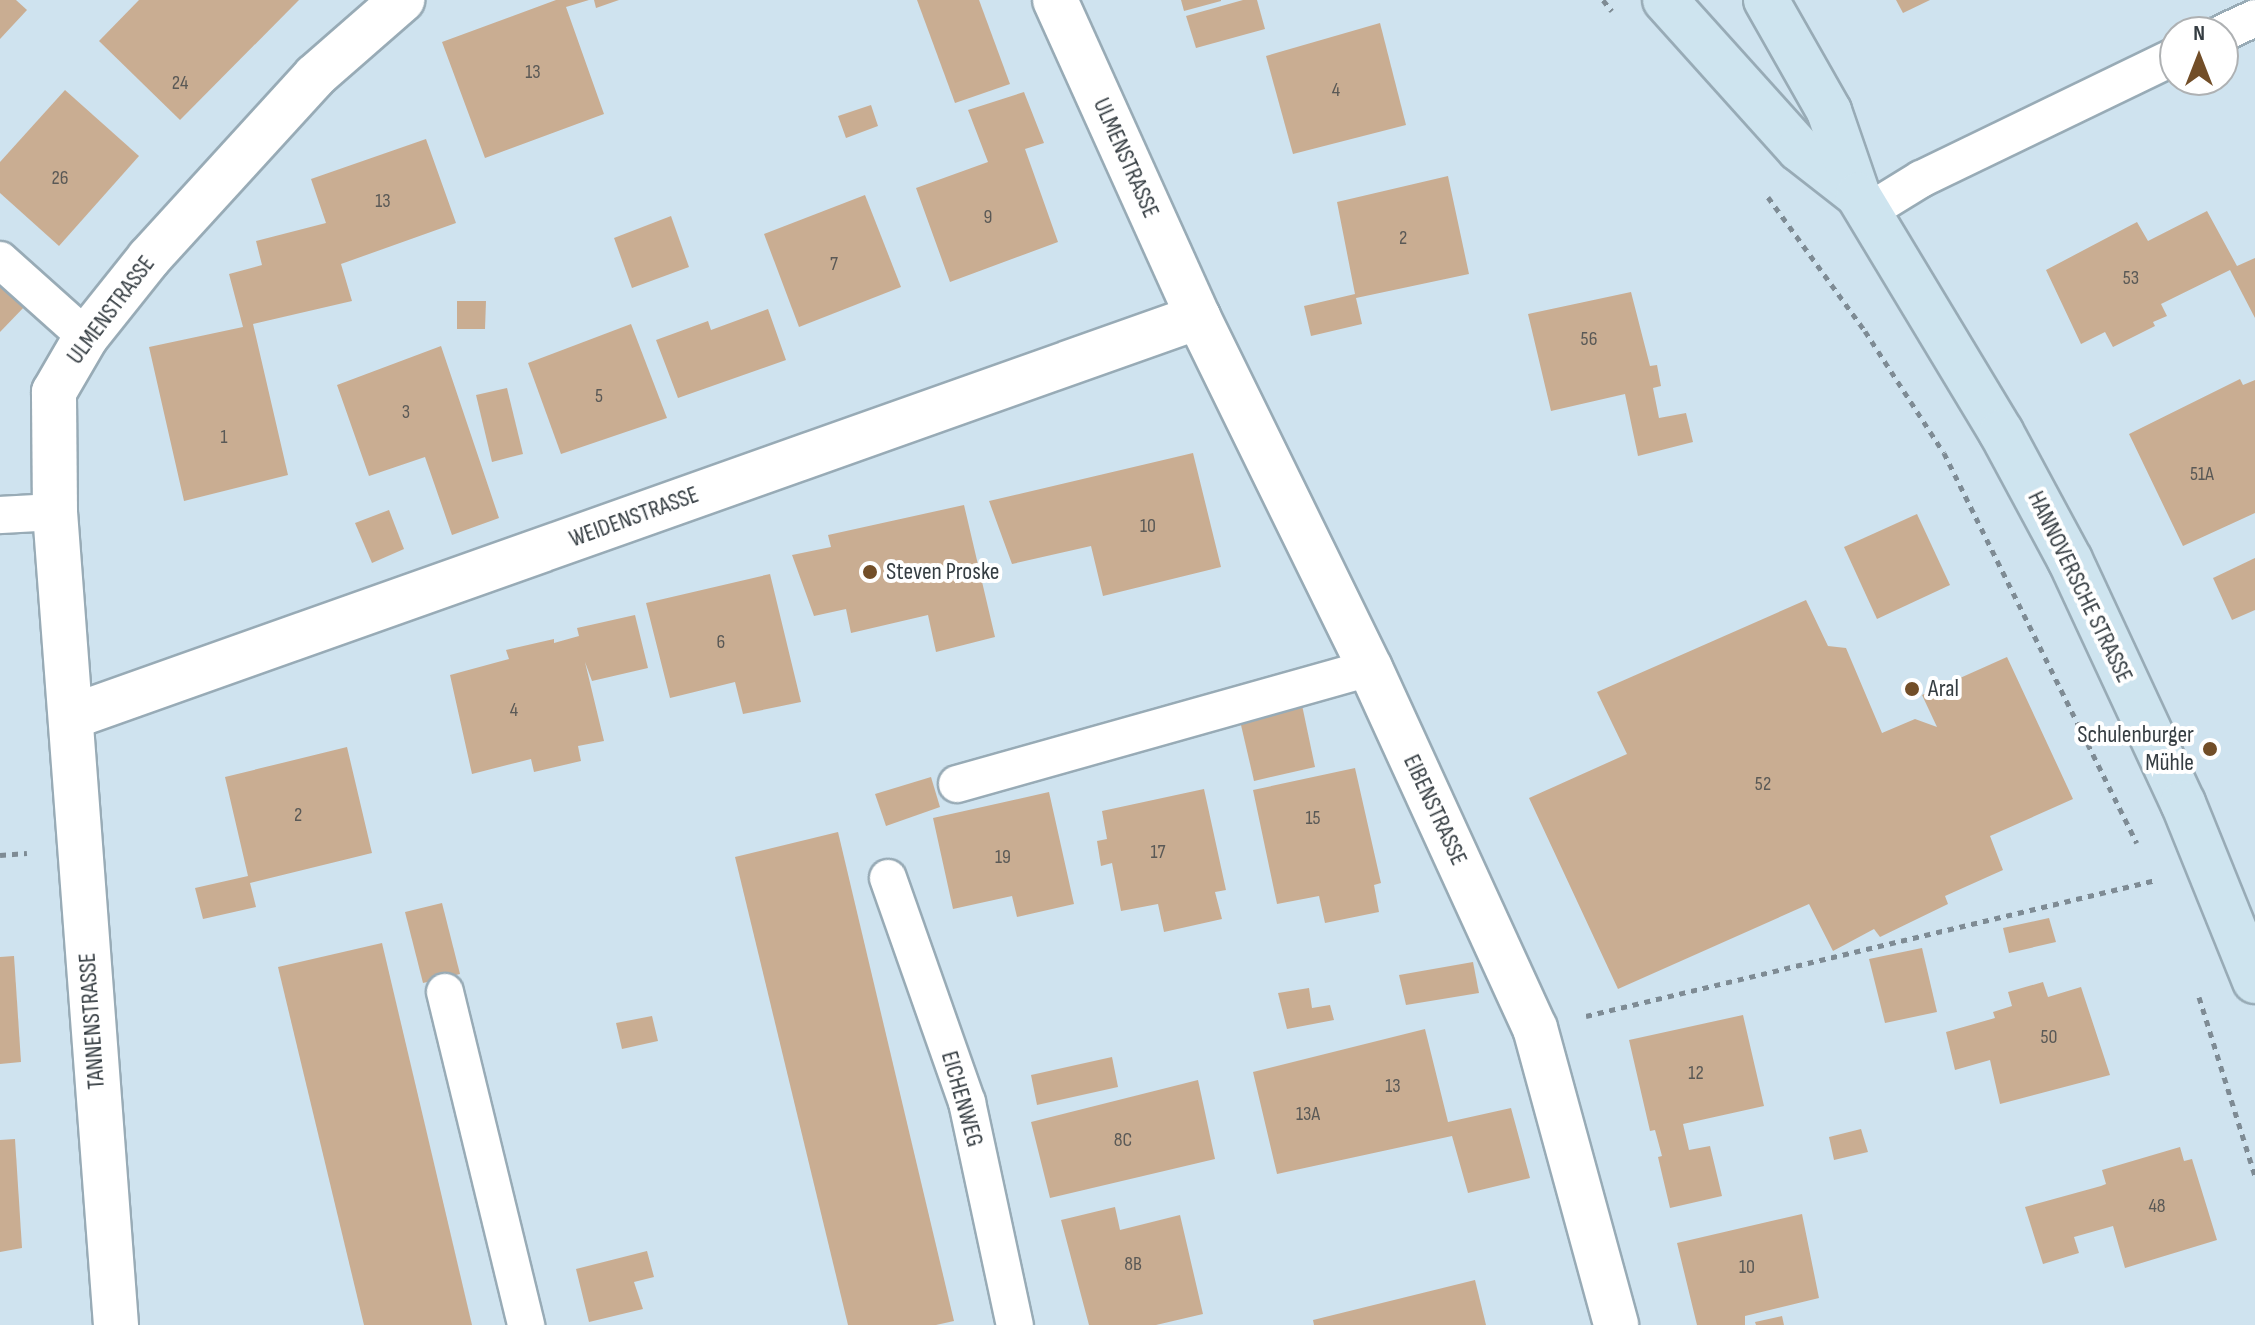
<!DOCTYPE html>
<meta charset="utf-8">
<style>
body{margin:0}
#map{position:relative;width:2255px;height:1325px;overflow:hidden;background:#cfe3ef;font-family:"Sofia Sans Condensed",sans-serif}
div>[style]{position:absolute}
.building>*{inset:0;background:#c9ad92}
.path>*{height:5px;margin-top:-2.5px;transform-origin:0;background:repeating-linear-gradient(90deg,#7e8b94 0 6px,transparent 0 12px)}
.roads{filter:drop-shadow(2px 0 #98abb6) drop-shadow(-2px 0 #98abb6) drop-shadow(0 2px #98abb6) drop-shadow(0 -2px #98abb6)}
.lane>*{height:36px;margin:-18px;padding:0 18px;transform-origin:18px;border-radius:18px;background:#fff}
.street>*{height:44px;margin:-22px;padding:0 22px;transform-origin:22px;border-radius:22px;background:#fff}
.secondary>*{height:44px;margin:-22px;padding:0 22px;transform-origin:22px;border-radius:22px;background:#cee4ef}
.dots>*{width:22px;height:22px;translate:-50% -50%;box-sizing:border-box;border:4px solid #fff;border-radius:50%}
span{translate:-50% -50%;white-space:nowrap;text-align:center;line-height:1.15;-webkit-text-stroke:8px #fff;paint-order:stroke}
.number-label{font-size:20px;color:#5a5956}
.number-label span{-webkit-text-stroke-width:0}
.street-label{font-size:24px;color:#353d42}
.poi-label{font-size:24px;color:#353d42}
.left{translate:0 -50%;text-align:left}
.right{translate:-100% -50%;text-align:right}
.north{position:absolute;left:2159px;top:16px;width:80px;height:80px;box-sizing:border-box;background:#fff;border:2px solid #aeb1b3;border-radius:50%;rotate:0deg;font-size:22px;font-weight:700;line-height:32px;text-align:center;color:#353d42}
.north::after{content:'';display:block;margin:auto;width:28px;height:36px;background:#724e28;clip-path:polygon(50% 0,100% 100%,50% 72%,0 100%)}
</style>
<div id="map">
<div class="building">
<i style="clip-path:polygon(0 0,16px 0,27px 10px,0 39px)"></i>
<i style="clip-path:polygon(139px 0,299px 0,180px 120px,99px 41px)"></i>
<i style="clip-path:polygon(556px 0,589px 0,566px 7px,604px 114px,485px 158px,442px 42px)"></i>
<i style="clip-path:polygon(594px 0,619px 0,596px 8px)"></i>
<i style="clip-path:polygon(917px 0,979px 0,1010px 84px,955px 103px)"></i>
<i style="clip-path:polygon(1181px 0,1221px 0,1221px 1px,1184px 11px)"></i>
<i style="clip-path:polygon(1243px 0,1257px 0,1265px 29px,1196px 48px,1186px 16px)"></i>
<i style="clip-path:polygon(1896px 0,1930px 0,1903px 13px)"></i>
<i style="clip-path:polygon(1380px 23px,1406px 125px,1293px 154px,1266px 56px)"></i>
<i style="clip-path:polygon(65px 90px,139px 156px,59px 246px,0 193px,0 162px)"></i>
<i style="clip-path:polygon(1024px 92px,1044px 143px,1025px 149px,1058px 242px,950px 282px,916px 188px,988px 162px,968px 110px)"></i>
<i style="clip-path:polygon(871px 105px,878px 126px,846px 138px,838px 116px)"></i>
<i style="clip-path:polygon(426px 139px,456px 223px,341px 264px,352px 301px,253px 324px,288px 475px,184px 501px,149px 347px,243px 327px,229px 274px,262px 265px,256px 241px,326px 223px,311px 179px)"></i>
<i style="clip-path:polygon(1448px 176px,1469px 274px,1356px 298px,1362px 324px,1311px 336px,1304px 306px,1355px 294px,1337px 202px)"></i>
<i style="clip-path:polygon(865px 195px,901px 287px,799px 327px,764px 234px)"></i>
<i style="clip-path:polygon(2207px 211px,2237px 266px,2255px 258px,2255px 318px,2230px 270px,2161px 304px,2167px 316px,2153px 322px,2155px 326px,2113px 347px,2105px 332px,2081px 344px,2046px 270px,2137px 222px,2148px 241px)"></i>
<i style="clip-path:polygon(671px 216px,689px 267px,632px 288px,614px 238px)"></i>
<i style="clip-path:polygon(0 278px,27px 304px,0 332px)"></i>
<i style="clip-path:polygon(1631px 292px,1650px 366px,1657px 365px,1661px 386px,1653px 388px,1659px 418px,1686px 413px,1693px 442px,1638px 456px,1625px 394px,1551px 411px,1528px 314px)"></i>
<i style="clip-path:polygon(457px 301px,486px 301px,485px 329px,457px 329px)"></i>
<i style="clip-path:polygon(768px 309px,786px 360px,678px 398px,656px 340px,708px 321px,711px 330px)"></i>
<i style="clip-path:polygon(631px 324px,667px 418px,561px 454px,528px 363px)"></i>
<i style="clip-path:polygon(441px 346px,499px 518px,452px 535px,425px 457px,369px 476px,337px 385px)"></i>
<i style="clip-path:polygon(2240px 379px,2243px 385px,2255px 380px,2255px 513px,2183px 546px,2129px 434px)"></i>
<i style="clip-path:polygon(507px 388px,523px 454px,492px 462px,476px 395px)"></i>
<i style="clip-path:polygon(1193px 453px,1221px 567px,1103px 596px,1091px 546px,1012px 564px,989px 501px)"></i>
<i style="clip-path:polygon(964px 505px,995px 637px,936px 652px,928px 615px,851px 633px,846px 609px,814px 616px,792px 555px,831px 547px,828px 535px)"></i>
<i style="clip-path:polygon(389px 510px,404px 549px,372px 563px,355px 523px)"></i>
<i style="clip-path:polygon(1917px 514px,1950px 585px,1877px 619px,1844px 547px)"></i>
<i style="clip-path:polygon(2255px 558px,2255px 610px,2232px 620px,2213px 578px)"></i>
<i style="clip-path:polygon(770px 574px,801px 702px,743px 714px,735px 682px,670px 698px,646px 603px)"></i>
<i style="clip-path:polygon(1806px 600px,1828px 646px,1846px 648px,1882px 733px,1915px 719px,1937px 727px,1922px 695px,2007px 657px,2073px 799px,1990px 836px,2003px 870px,1945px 896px,1948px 904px,1880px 937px,1874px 929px,1833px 951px,1809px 904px,1618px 989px,1529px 798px,1627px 754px,1597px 692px)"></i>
<i style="clip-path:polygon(635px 615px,648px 668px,592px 681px,585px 662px,604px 741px,578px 746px,581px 761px,534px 772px,531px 759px,472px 774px,450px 675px,509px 659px,506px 650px,554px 639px,554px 643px,579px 636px,577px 628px)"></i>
<i style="clip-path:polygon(1302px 705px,1315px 767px,1254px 781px,1241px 725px)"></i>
<i style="clip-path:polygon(347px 747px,372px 853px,250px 883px,256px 907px,203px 919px,195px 888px,248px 876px,225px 777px)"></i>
<i style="clip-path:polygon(1355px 768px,1381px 883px,1374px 885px,1379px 912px,1325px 923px,1319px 896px,1277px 904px,1253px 790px)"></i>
<i style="clip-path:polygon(931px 777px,940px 807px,886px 826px,875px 794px)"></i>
<i style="clip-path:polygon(1204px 789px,1226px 890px,1215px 892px,1222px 919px,1164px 932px,1158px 904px,1121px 911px,1112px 863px,1101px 866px,1097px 841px,1107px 839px,1102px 811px)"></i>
<i style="clip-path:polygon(1049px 792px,1074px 904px,1017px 917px,1012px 896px,953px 909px,933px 818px)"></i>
<i style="clip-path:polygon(838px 832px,954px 1321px,936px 1325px,848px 1325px,735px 857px)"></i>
<i style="clip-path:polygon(442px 903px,460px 974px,423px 983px,405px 912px)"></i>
<i style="clip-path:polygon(2049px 918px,2056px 942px,2009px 953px,2003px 928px)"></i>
<i style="clip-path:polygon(382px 943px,425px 1125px,472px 1325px,364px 1325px,278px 967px)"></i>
<i style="clip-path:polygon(1922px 948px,1937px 1012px,1885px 1023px,1869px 959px)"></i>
<i style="clip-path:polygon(14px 956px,21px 1062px,0 1064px,0 957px)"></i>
<i style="clip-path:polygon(1473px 962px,1479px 993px,1406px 1005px,1399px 975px)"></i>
<i style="clip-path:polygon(2043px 982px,2048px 997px,2081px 987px,2110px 1075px,2000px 1104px,1990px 1060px,1955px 1070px,1946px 1032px,1995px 1018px,1993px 1012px,2012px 1006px,2008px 992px)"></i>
<i style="clip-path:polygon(1309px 988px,1312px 1008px,1330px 1005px,1334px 1020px,1287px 1029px,1278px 993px)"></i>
<i style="clip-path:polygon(1743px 1015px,1764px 1106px,1683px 1124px,1689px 1150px,1710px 1146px,1722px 1196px,1670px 1208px,1658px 1157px,1662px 1156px,1655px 1130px,1650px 1131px,1629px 1040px)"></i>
<i style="clip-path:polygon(652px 1016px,658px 1041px,622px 1049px,616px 1023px)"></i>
<i style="clip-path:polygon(1425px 1029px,1448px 1122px,1511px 1108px,1530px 1178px,1468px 1193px,1452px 1136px,1277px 1174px,1253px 1072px)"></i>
<i style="clip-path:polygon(1112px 1057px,1118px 1087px,1037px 1105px,1031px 1075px)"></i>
<i style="clip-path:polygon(1198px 1080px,1215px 1159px,1050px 1198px,1031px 1122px)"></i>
<i style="clip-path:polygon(1861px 1129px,1868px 1152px,1834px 1160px,1829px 1137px)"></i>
<i style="clip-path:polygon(15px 1139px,22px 1248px,0 1252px,0 1140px)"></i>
<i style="clip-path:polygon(2180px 1147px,2184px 1161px,2192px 1159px,2217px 1240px,2125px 1268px,2113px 1226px,2074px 1237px,2079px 1253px,2043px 1264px,2025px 1207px,2101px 1186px,2106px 1184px,2102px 1170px)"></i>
<i style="clip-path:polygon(1115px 1207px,1120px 1230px,1180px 1215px,1203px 1314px,1156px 1325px,1089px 1325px,1061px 1220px)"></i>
<i style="clip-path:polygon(1802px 1214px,1819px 1298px,1745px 1316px,1745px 1325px,1697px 1325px,1677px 1243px)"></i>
<i style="clip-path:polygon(647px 1251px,654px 1277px,634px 1282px,643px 1309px,589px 1322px,576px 1269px)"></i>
<i style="clip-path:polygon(1475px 1280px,1486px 1325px,1314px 1325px,1313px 1320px)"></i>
<i style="clip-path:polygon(1782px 1316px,1784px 1325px,1756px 1325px,1755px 1322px)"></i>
</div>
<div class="path">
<i style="left:1603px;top:0;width:14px;rotate:51deg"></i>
<i style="left:1768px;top:197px;width:165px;rotate:54.1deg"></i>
<i style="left:1865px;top:331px;width:145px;rotate:57.1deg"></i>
<i style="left:1944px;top:453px;width:435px;rotate:63.7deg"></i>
<i style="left:0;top:855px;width:27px;rotate:-4deg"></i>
<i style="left:2199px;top:997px;width:188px;rotate:72.6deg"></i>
<i style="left:1586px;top:1016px;width:586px;rotate:-13.42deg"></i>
</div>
<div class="roads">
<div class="lane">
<i style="left:2223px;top:33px;width:35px;rotate:-25deg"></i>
<i style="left:1869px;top:211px;width:61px;rotate:-31.6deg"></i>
<i style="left:1921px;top:179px;width:282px;rotate:-25.8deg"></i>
<i style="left:0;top:260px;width:115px;rotate:41.8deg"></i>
<i style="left:0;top:515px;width:55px;rotate:-3.1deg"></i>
<i style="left:957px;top:784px;width:429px;rotate:-15.7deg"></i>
<i style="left:888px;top:878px;width:238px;rotate:70.6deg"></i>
<i style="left:967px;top:1102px;width:228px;rotate:77.9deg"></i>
<i style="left:445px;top:992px;width:343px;rotate:76.3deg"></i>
</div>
<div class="street">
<i style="left:1055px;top:0;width:348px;rotate:65.7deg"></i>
<i style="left:1198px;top:317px;width:391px;rotate:63.9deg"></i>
<i style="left:1370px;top:668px;width:396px;rotate:65.4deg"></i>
<i style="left:1535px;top:1028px;width:308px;rotate:74.7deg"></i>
<i style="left:71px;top:717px;width:1196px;rotate:-19.54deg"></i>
<i style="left:116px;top:1325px;width:815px;rotate:-94.29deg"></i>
<i style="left:55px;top:512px;width:120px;rotate:-90.5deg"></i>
<i style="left:54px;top:392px;width:64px;rotate:-59.8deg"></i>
<i style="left:86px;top:337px;width:101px;rotate:-51.4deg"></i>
<i style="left:149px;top:258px;width:246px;rotate:-47.6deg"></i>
<i style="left:315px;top:76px;width:116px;rotate:-41.1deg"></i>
</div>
<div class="secondary">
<i style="left:1665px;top:0;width:200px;rotate:48deg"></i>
<i style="left:1799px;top:149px;width:75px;rotate:37.9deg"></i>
<i style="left:1766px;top:0;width:128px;rotate:60.4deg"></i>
<i style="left:1829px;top:111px;width:89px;rotate:71deg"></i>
<i style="left:1858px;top:195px;width:277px;rotate:58.9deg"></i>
<i style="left:2001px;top:432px;width:145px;rotate:61.7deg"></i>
<i style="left:2070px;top:560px;width:268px;rotate:65.1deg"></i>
<i style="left:2183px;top:803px;width:192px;rotate:68deg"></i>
</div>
</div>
<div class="dots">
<i style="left:870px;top:572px;background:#724e28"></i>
<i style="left:1912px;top:689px;background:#724e28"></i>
<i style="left:2210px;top:749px;background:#724e28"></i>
</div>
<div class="number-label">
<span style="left:533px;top:72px">13</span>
<span style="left:180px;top:83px">24</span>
<span style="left:1336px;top:90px">4</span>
<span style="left:60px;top:178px">26</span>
<span style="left:383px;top:201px">13</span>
<span style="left:988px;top:217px">9</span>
<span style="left:1403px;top:238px">2</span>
<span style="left:834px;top:264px">7</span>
<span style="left:2131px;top:278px">53</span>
<span style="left:1589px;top:339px">56</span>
<span style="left:599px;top:396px">5</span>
<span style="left:406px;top:412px">3</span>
<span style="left:224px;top:437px">1</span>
<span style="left:2202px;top:474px">51A</span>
<span style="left:1148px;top:526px">10</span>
<span style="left:721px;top:642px">6</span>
<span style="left:514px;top:710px">4</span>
<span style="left:1763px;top:784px">52</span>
<span style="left:298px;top:815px">2</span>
<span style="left:1313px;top:818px">15</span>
<span style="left:1158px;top:852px">17</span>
<span style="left:1003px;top:857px">19</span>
<span style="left:2049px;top:1037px">50</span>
<span style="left:1696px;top:1073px">12</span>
<span style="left:1393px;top:1086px">13</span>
<span style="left:1308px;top:1114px">13A</span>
<span style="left:1123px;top:1140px">8C</span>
<span style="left:2157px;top:1206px">48</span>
<span style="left:1133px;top:1264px">8B</span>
<span style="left:1747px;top:1267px">10</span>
</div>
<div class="street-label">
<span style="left:1126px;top:158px;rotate:66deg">ULMENSTRASSE</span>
<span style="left:111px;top:310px;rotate:-53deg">ULMENSTRASSE</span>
<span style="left:634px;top:517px;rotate:-20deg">WEIDENSTRASSE</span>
<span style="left:2080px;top:587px;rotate:64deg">HANNOVERSCHE STRASSE</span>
<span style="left:1435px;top:810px;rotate:65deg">EIBENSTRASSE</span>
<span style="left:92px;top:1021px;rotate:-94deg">TANNENSTRASSE</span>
<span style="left:962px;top:1099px;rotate:74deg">EICHENWEG</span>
</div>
<div class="poi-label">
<span class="left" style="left:886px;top:572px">Steven Proske</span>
<span class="left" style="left:1928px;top:689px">Aral</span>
<span class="right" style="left:2194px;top:749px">Schulenburger<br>Mühle</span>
</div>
<div class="north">N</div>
</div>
